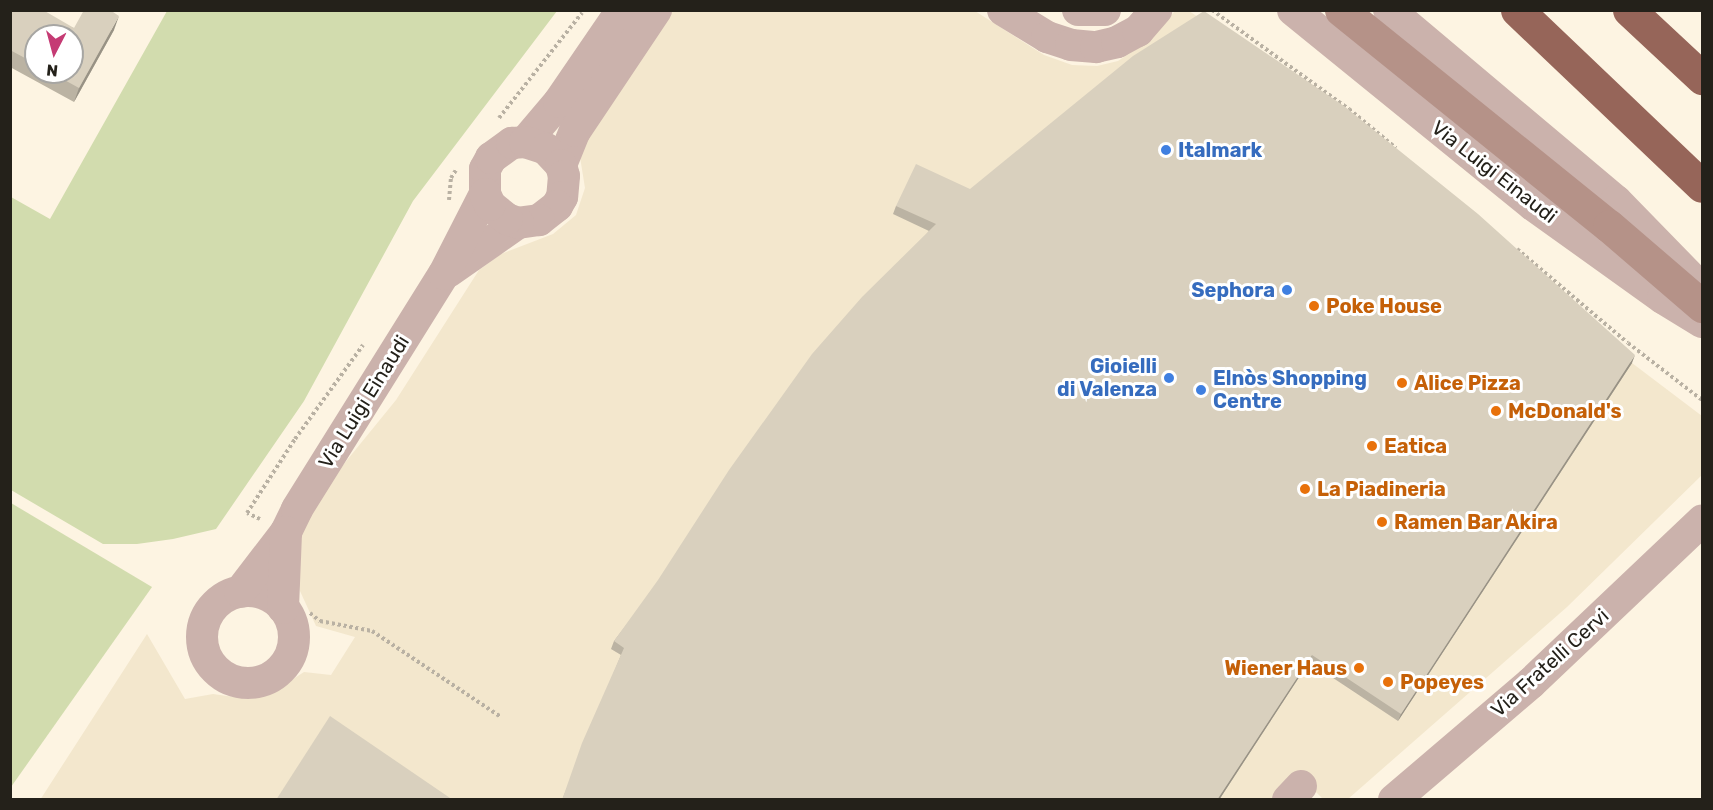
<!DOCTYPE html>
<meta charset="utf-8">
<style>
body{margin:0}
#map{position:relative;width:1713px;height:810px;overflow:hidden;background:#fdf4e2;font-family:Rubik,sans-serif}
div>[style]{position:absolute}
.built>*{inset:0;background:#f3e7cd}
.green>*{inset:0;background:#d2dcae}
.path>*{height:4px;margin-top:-2px;transform-origin:0;background:repeating-linear-gradient(90deg,#b9b1a3 0 3px,transparent 0 6px)}
.street>*{height:32px;margin:-16px;padding:0 16px;transform-origin:16px;border-radius:16px;background:#cbb2ac}
.street>.ring{margin:-16px;padding:0;box-sizing:content-box;background:none;border:32px solid #cbb2ac;border-radius:50%}
.secondary>*{height:33px;margin:-16.5px;padding:0 16.5px;transform-origin:16.5px;border-radius:16.5px;background:#b59288}
.highway>*{height:33px;margin:-16.5px;padding:0 16.5px;transform-origin:16.5px;border-radius:16.5px;background:#966559}
.wall>*{inset:0;background:#bbb3a3}
.shaded-wall>*{inset:0;background:#989285}
.building>*{inset:0;background:#d9d0be}
.dots>*{width:16px;height:16px;translate:-50% -50%;box-sizing:border-box;border:3px solid #fff;border-radius:50%}
span{translate:-50% -50%;white-space:nowrap;text-align:center;line-height:1.15;-webkit-text-stroke:6px #fff;paint-order:stroke}
.shop-label{font-size:20px;color:#366cbe;font-weight:700}
.left{translate:0 -50%;text-align:left}
.right{translate:-100% -50%;text-align:right}
.street-label{font-size:20px;color:#24211a}
.food-label{font-size:20px;color:#c56008;font-weight:700}
.frame{position:absolute;inset:0;border:12px solid #24211a;pointer-events:none}
.north{position:absolute;left:24px;top:24px;width:60px;height:60px;box-sizing:border-box;background:#fff;border:2px solid #a7a6a3;border-radius:50%;rotate:186deg;font-size:16px;font-weight:700;line-height:24px;text-align:center;color:#24211a}
.north::after{content:'';display:block;margin:auto;width:21px;height:27px;background:#c53b74;clip-path:polygon(50% 0,100% 100%,50% 72%,0 100%)}
</style>
<div id="map">
<div class="built">
<i style="clip-path:polygon(667px 11px,975px 11px,1044px 55px,1072px 65px,1097px 66px,1118px 61px,1144px 43px,1175px 11px,1189px 11px,1284px 74px,1557px 295px,1632px 363px,1702px 416px,1702px 475px,1567px 607px,1348px 799px,1323px 799px,1316px 792px,1308px 800px,40px 800px,147px 634px,185px 699px,213px 694px,248px 699px,268px 695px,304px 672px,331px 675px,355px 637px,316px 626px,300px 591px,295px 567px,296px 546px,310px 514px,339px 470px,396px 400px,479px 270px,501px 254px,553px 234px,576px 215px,585px 188px,580px 157px,583px 141px)"></i>
</div>
<div class="green">
<i style="clip-path:polygon(167px 11px,557px 11px,413px 201px,304px 401px,216px 529px,173px 539px,137px 544px,103px 544px,11px 490px,11px 197px,50px 219px)"></i>
<i style="clip-path:polygon(11px 503px,152px 587px,11px 787px)"></i>
</div>
<div class="path">
<i style="left:1212px;top:10px;width:169px;rotate:35.9deg"></i>
<i style="left:1349px;top:109px;width:61px;rotate:39.7deg"></i>
<i style="left:499px;top:118px;width:134px;rotate:-51.7deg"></i>
<i style="left:449px;top:200px;width:22px;rotate:-85deg"></i>
<i style="left:451px;top:178px;width:9px;rotate:-58deg"></i>
<i style="left:1517px;top:249px;width:145px;rotate:40.3deg"></i>
<i style="left:1628px;top:343px;width:93px;rotate:37.6deg"></i>
<i style="left:260px;top:519px;width:14px;rotate:-155deg"></i>
<i style="left:247px;top:513px;width:88px;rotate:-57deg"></i>
<i style="left:295px;top:439px;width:116px;rotate:-54.1deg"></i>
<i style="left:310px;top:613px;width:13px;rotate:39deg"></i>
<i style="left:320px;top:621px;width:53px;rotate:10.9deg"></i>
<i style="left:372px;top:631px;width:155px;rotate:33.7deg"></i>
</div>
<div class="street">
<i style="left:1003px;top:10px;width:52px;rotate:31.5deg"></i>
<i style="left:1047px;top:37px;width:25px;rotate:18deg"></i>
<i style="left:1071px;top:45px;width:25px;rotate:5deg"></i>
<i style="left:1096px;top:47px;width:22px;rotate:-13deg"></i>
<i style="left:1117px;top:42px;width:24px;rotate:-28deg"></i>
<i style="left:1138px;top:31px;width:28px;rotate:-49deg"></i>
<i style="left:1078px;top:10px;width:27px"></i>
<i style="left:1293px;top:10px;width:309px;rotate:39.1deg"></i>
<i style="left:1533px;top:205px;width:160px;rotate:35.6deg"></i>
<i style="left:1663px;top:298px;width:46px;rotate:31.6deg"></i>
<i style="left:1389px;top:10px;width:297px;rotate:40.1deg"></i>
<i style="left:1616px;top:201px;width:123px;rotate:45.7deg"></i>
<i style="left:525px;top:142px;width:52px;rotate:-49.6deg"></i>
<i style="left:559px;top:102px;width:112px;rotate:-55.6deg"></i>
<i style="left:561px;top:165px;width:37px;rotate:-68deg"></i>
<i style="left:575px;top:131px;width:146px;rotate:-56.2deg"></i>
<i style="left:448px;top:272px;width:85px;rotate:-35deg"></i>
<i class="ring" style="left:202px;top:591px;width:60px;height:60px"></i>
<i style="left:240px;top:592px;width:76px;rotate:-52.5deg"></i>
<i style="left:286px;top:532px;width:25px;rotate:-64deg"></i>
<i style="left:297px;top:509px;width:277px;rotate:-58deg"></i>
<i style="left:444px;top:274px;width:90px;rotate:-62.9deg"></i>
<i style="left:485px;top:194px;width:25px;rotate:-90deg"></i>
<i style="left:485px;top:169px;width:13px;rotate:-61deg"></i>
<i style="left:491px;top:158px;width:26px;rotate:-36deg"></i>
<i style="left:512px;top:143px;width:13px;rotate:-4deg"></i>
<i style="left:525px;top:142px;width:22px;rotate:18deg"></i>
<i style="left:546px;top:149px;width:22px;rotate:47deg"></i>
<i style="left:561px;top:165px;width:11px;rotate:75deg"></i>
<i style="left:564px;top:176px;width:21px;rotate:95deg"></i>
<i style="left:562px;top:197px;width:10px;rotate:119deg"></i>
<i style="left:557px;top:206px;width:23px;rotate:142deg"></i>
<i style="left:539px;top:220px;width:21px;rotate:172deg"></i>
<i style="left:518px;top:223px;width:12px;rotate:-160deg"></i>
<i style="left:507px;top:219px;width:22px;rotate:-141deg"></i>
<i style="left:490px;top:205px;width:12px;rotate:-114deg"></i>
<i style="left:283px;top:608px;width:76px;rotate:-87.7deg"></i>
<i style="left:1288px;top:800px;width:19px;rotate:-47deg"></i>
<i style="left:1394px;top:800px;width:180px;rotate:-40.5deg"></i>
<i style="left:1531px;top:683px;width:236px;rotate:-43.5deg"></i>
</div>
<div class="secondary">
<i style="left:1341px;top:10px;width:344px;rotate:38.9deg"></i>
<i style="left:1609px;top:226px;width:123px;rotate:40.7deg"></i>
</div>
<div class="highway">
<i style="left:1517px;top:10px;width:255px;rotate:43.6deg"></i>
<i style="left:1629px;top:10px;width:100px;rotate:43deg"></i>
</div>
<div class="wall">
<i style="clip-path:polygon(evenodd,10px 10px,74px 28px,114px 30px,74px 102px,10px 67px,10px 10px,36px 36px,72px 72px,36px 72px,36px 36px)"></i>
<i style="clip-path:polygon(970px 189px,1632px 363px,1398px 721px,1309px 662px,1219px 800px,562px 800px,621px 655px,611px 649px,614px 641px,929px 231px,893px 214px,896px 206px)"></i>
</div>
<div class="shaded-wall">
<i style="clip-path:polygon(119px 16px,114px 30px,74px 102px,79px 88px)"></i>
<i style="clip-path:polygon(1635px 355px,1632px 363px,1398px 721px,1401px 714px)"></i>
<i style="clip-path:polygon(1312px 655px,1309px 662px,1219px 800px,1217px 800px)"></i>
</div>
<div class="building">
<i style="clip-path:polygon(10px 10px,43px 10px,74px 28px,84px 10px,110px 10px,119px 16px,79px 88px,50px 72px,72px 72px,72px 36px,36px 36px,36px 64px,10px 50px)"></i>
<i style="clip-path:polygon(1204px 11px,1344px 106px,1478px 214px,1635px 355px,1401px 714px,1312px 655px,1217px 800px,562px 800px,582px 743px,624px 648px,614px 641px,658px 580px,729px 470px,812px 354px,862px 297px,936px 224px,896px 206px,916px 164px,970px 189px,1133px 56px)"></i>
<i style="clip-path:polygon(330px 716px,453px 800px,276px 800px)"></i>
</div>
<div class="dots">
<i style="left:1166px;top:150px;background:#3f7fe0"></i>
<i style="left:1287px;top:290px;background:#3f7fe0"></i>
<i style="left:1314px;top:306px;background:#e8710a"></i>
<i style="left:1169px;top:378px;background:#3f7fe0"></i>
<i style="left:1402px;top:383px;background:#e8710a"></i>
<i style="left:1201px;top:390px;background:#3f7fe0"></i>
<i style="left:1496px;top:411px;background:#e8710a"></i>
<i style="left:1372px;top:446px;background:#e8710a"></i>
<i style="left:1305px;top:489px;background:#e8710a"></i>
<i style="left:1382px;top:522px;background:#e8710a"></i>
<i style="left:1359px;top:668px;background:#e8710a"></i>
<i style="left:1388px;top:682px;background:#e8710a"></i>
</div>
<div class="shop-label">
<span class="left" style="left:1178px;top:150px">Italmark</span>
<span class="right" style="left:1275px;top:290px">Sephora</span>
<span class="right" style="left:1157px;top:378px">Gioielli<br>di Valenza</span>
<span class="left" style="left:1213px;top:390px">Elnòs Shopping<br>Centre</span>
</div>
<div class="street-label">
<span style="left:1494px;top:172px;rotate:38deg">Via Luigi Einaudi</span>
<span style="left:364px;top:402px;rotate:-58deg">Via Luigi Einaudi</span>
<span style="left:1550px;top:663px;rotate:-42deg">Via Fratelli Cervi</span>
</div>
<div class="food-label">
<span class="left" style="left:1326px;top:306px">Poke House</span>
<span class="left" style="left:1414px;top:383px">Alice Pizza</span>
<span class="left" style="left:1508px;top:411px">McDonald's</span>
<span class="left" style="left:1384px;top:446px">Eatica</span>
<span class="left" style="left:1317px;top:489px">La Piadineria</span>
<span class="left" style="left:1394px;top:522px">Ramen Bar Akira</span>
<span class="right" style="left:1347px;top:668px">Wiener Haus</span>
<span class="left" style="left:1400px;top:682px">Popeyes</span>
</div>
<div class="frame"></div>
<div class="north">N</div>
</div>
